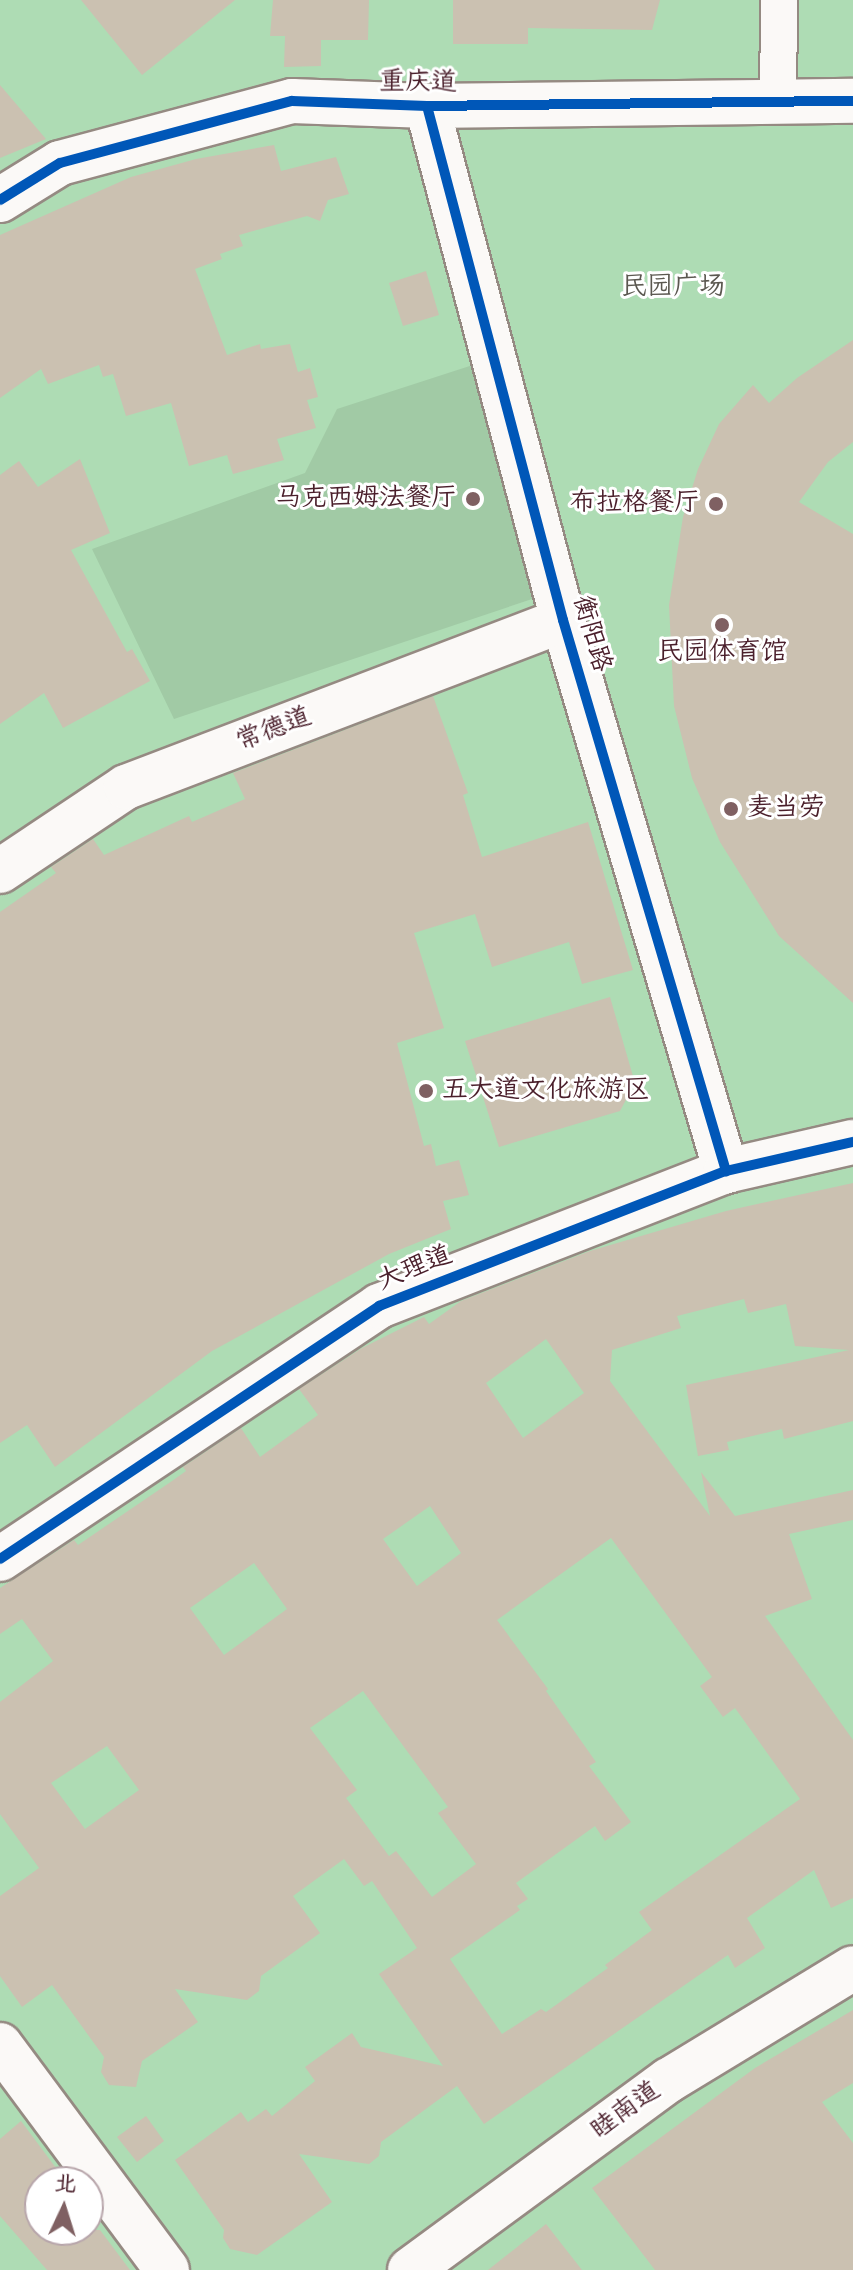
<!DOCTYPE html>
<meta charset="utf-8">
<style>
body{margin:0}
#map{position:relative;width:853px;height:2270px;overflow:hidden;background:#e2dac7;font-family:Mynerve,"LXGW WenKai TC",sans-serif}
div>[style]{position:absolute}
.green>*{inset:0;background:#aedcb4}
.forest>*{inset:0;background:#a1caa5}
.building>*{inset:0;background:#cbc1b1}
.roads{filter:drop-shadow(2px 0 #958a82) drop-shadow(-2px 0 #958a82) drop-shadow(0 2px #958a82) drop-shadow(0 -2px #958a82)}
.street>*{height:36px;margin:-18px;padding:0 18px;transform-origin:18px;border-radius:18px;background:#fbf9f7}
.secondary>*{height:44px;margin:-22px;padding:0 22px;transform-origin:22px;border-radius:22px;background:#fbf9f7}
.cycleway>*{height:10px;margin:-5px;padding:0 5px;transform-origin:5px;border-radius:5px;background:#0057b8}
.dots>*{width:22px;height:22px;translate:-50% -50%;box-sizing:border-box;border:4px solid #fff;border-radius:50%}
span{translate:-50% -50%;white-space:nowrap;text-align:center;line-height:1.15;-webkit-text-stroke:6px #fff;paint-order:stroke}
.street-label{font-size:26px;color:#4a1f2b}
.park-label{font-size:26px;color:#5b5850}
.poi-label{font-size:26px;color:#4a1f2b}
.right{translate:-100% -50%;text-align:right}
.left{translate:0 -50%;text-align:left}
.north{position:absolute;left:24px;top:2166px;width:80px;height:80px;box-sizing:border-box;background:#fff;border:2px solid #b7a5aa;border-radius:50%;rotate:4deg;font-size:22px;font-weight:700;line-height:32px;text-align:center;color:#4a1f2b}
.north::after{content:'';display:block;margin:auto;width:28px;height:36px;background:#7f6062;clip-path:polygon(50% 0,100% 100%,50% 72%,0 100%)}
</style>
<div id="map">
<div class="green">
<i style="clip-path:polygon(evenodd,0 0,853px 0,853px 2270px,0 2270px,0 0,40px 2182px,88px 2182px,88px 2230px,40px 2230px,40px 2182px)"></i>
</div>
<div class="forest">
<i style="clip-path:polygon(479px 363px,538px 597px,174px 719px,92px 549px,305px 473px,337px 409px)"></i>
</div>
<div class="building">
<i style="clip-path:polygon(81px 0,235px 0,142px 75px)"></i>
<i style="clip-path:polygon(273px 0,369px 0,368px 40px,321px 40px,321px 66px,284px 67px,285px 36px,270px 36px)"></i>
<i style="clip-path:polygon(453px 0,660px 0,652px 30px,528px 28px,528px 44px,453px 44px)"></i>
<i style="clip-path:polygon(0 85px,46px 139px,0 158px)"></i>
<i style="clip-path:polygon(274px 145px,281px 171px,336px 157px,349px 194px,328px 200px,320px 221px,307px 216px,239px 235px,243px 246px,220px 254px,222px 259px,195px 269px,227px 355px,260px 344px,261px 349px,290px 344px,298px 372px,310px 368px,318px 397px,307px 400px,316px 428px,277px 439px,284px 460px,233px 474px,227px 455px,189px 466px,171px 403px,126px 416px,113px 374px,103px 377px,99px 365px,48px 384px,41px 369px,0 398px,0 235px,131px 177px,196px 159px)"></i>
<i style="clip-path:polygon(426px 271px,439px 315px,403px 326px,389px 283px)"></i>
<i style="clip-path:polygon(853px 340px,853px 442px,828px 462px,799px 502px,853px 534px,853px 1003px,779px 936px,720px 842px,692px 778px,674px 706px,669px 605px,683px 517px,698px 469px,719px 424px,753px 385px,769px 403px,797px 378px)"></i>
<i style="clip-path:polygon(80px 459px,110px 533px,71px 550px,127px 652px,132px 649px,150px 681px,63px 728px,44px 693px,0 724px,0 475px,19px 461px,38px 487px)"></i>
<i style="clip-path:polygon(433px 696px,468px 793px,463px 795px,482px 857px,588px 822px,633px 970px,582px 984px,569px 942px,492px 967px,475px 914px,414px 933px,444px 1028px,397px 1043px,424px 1146px,431px 1144px,436px 1166px,459px 1160px,469px 1195px,443px 1201px,451px 1229px,389px 1254px,212px 1351px,55px 1467px,27px 1425px,0 1443px,0 912px,56px 873px,51px 867px,93px 839px,104px 855px,189px 816px,192px 822px,245px 799px,233px 773px)"></i>
<i style="clip-path:polygon(610px 997px,635px 1083px,620px 1111px,499px 1147px,465px 1041px)"></i>
<i style="clip-path:polygon(evenodd,853px 1183px,853px 1421px,784px 1439px,782px 1429px,727px 1442px,729px 1450px,698px 1456px,686px 1385px,849px 1350px,795px 1346px,786px 1304px,748px 1313px,744px 1299px,677px 1316px,681px 1328px,612px 1350px,610px 1381px,710px 1516px,701px 1472px,735px 1516px,853px 1490px,853px 1520px,789px 1534px,812px 1599px,765px 1616px,853px 1740px,853px 1898px,831px 1908px,814px 1870px,747px 1918px,765px 1948px,735px 1968px,728px 1955px,484px 2124px,457px 2086px,381px 2142px,379px 2156px,369px 2164px,299px 2154px,332px 2202px,257px 2255px,230px 2249px,223px 2238px,224px 2230px,175px 2160px,241px 2112px,248px 2122px,266px 2109px,272px 2116px,315px 2081px,305px 2067px,352px 2033px,361px 2047px,443px 2066px,379px 1974px,417px 1948px,372px 1881px,364px 1886px,344px 1859px,293px 1896px,320px 1933px,261px 1976px,259px 1991px,247px 2000px,175px 1989px,198px 2022px,142px 2061px,136px 2087px,109px 2085px,101px 2072px,104px 2057px,52px 1985px,22px 2007px,0 1976px,0 1896px,39px 1868px,0 1814px,0 1702px,53px 1661px,22px 1619px,0 1634px,0 1588px,74px 1540px,78px 1545px,172px 1481px,186px 1471px,183px 1467px,241px 1428px,260px 1457px,318px 1415px,299px 1389px,362px 1348px,424px 1317px,429px 1324px,461px 1301px,590px 1251px,726px 1211px,853px 1183px,546px 1339px,584px 1393px,523px 1438px,486px 1383px,546px 1339px,853px 1183px,430px 1506px,461px 1553px,417px 1586px,383px 1539px,430px 1506px,853px 1183px,611px 1538px,712px 1677px,700px 1686px,723px 1717px,735px 1708px,800px 1799px,639px 1912px,652px 1930px,605px 1965px,608px 1968px,546px 2012px,541px 2009px,502px 2034px,450px 1959px,520px 1910px,517px 1906px,528px 1899px,516px 1883px,595px 1826px,605px 1841px,631px 1822px,589px 1766px,596px 1762px,546px 1691px,548px 1689px,497px 1620px,611px 1538px,853px 1183px,254px 1563px,287px 1609px,224px 1655px,190px 1608px,254px 1563px,853px 1183px,363px 1691px,448px 1807px,438px 1813px,476px 1864px,432px 1897px,396px 1851px,389px 1856px,346px 1798px,357px 1790px,310px 1728px,363px 1691px,853px 1183px,107px 1746px,139px 1790px,85px 1829px,51px 1783px,107px 1746px)"></i>
<i style="clip-path:polygon(853px 2010px,853px 2083px,822px 2102px,853px 2143px,853px 2270px,655px 2270px,592px 2188px,755px 2068px)"></i>
<i style="clip-path:polygon(146px 2116px,164px 2141px,137px 2162px,117px 2137px)"></i>
<i style="clip-path:polygon(21px 2121px,59px 2172px,48px 2182px,40px 2182px,40px 2230px,100px 2230px,130px 2270px,47px 2270px,0 2216px,0 2139px)"></i>
<i style="clip-path:polygon(546px 2224px,582px 2270px,488px 2270px)"></i>
</div>
<div class="roads">
<div class="street">
<i style="left:778px;top:102px;width:102px;rotate:-89.4deg"></i>
</div>
<div class="secondary">
<i style="left:427px;top:106px;width:532px;rotate:75.18deg"></i>
<i style="left:563px;top:620px;width:575px;rotate:73.52deg"></i>
<i style="left:0;top:200px;width:70px;rotate:-31.7deg"></i>
<i style="left:60px;top:163px;width:240px;rotate:-15deg"></i>
<i style="left:292px;top:101px;width:135px;rotate:2.1deg"></i>
<i style="left:427px;top:106px;width:426px;rotate:-0.7deg"></i>
<i style="left:0;top:871px;width:151px;rotate:-33.7deg"></i>
<i style="left:126px;top:787px;width:468px;rotate:-20.9deg"></i>
<i style="left:0;top:1559px;width:456px;rotate:-33.7deg"></i>
<i style="left:379px;top:1306px;width:372px;rotate:-21.3deg"></i>
<i style="left:726px;top:1171px;width:130px;rotate:-12.9deg"></i>
<i style="left:0;top:2045px;width:280px;rotate:53.4deg"></i>
<i style="left:410px;top:2270px;width:321px;rotate:-36.3deg"></i>
<i style="left:669px;top:2080px;width:215px;rotate:-31.3deg"></i>
</div>
</div>
<div class="cycleway">
<i style="left:427px;top:106px;width:532px;rotate:75.18deg"></i>
<i style="left:563px;top:620px;width:575px;rotate:73.52deg"></i>
<i style="left:0;top:200px;width:70px;rotate:-31.7deg"></i>
<i style="left:60px;top:163px;width:240px;rotate:-15deg"></i>
<i style="left:292px;top:101px;width:135px;rotate:2.1deg"></i>
<i style="left:427px;top:106px;width:426px;rotate:-0.7deg"></i>
<i style="left:0;top:1559px;width:456px;rotate:-33.7deg"></i>
<i style="left:379px;top:1306px;width:372px;rotate:-21.3deg"></i>
<i style="left:726px;top:1171px;width:130px;rotate:-12.9deg"></i>
</div>
<div class="dots">
<i style="left:473px;top:499px;background:#7f6062"></i>
<i style="left:716px;top:504px;background:#7f6062"></i>
<i style="left:722px;top:625px;background:#7f6062"></i>
<i style="left:731px;top:809px;background:#7f6062"></i>
<i style="left:426px;top:1091px;background:#7f6062"></i>
</div>
<div class="street-label">
<span style="left:418px;top:83px;rotate:1deg">重庆道</span>
<span style="left:591px;top:634px;rotate:74deg">衡阳路</span>
<span style="left:274px;top:730px;rotate:-21deg">常德道</span>
<span style="left:415px;top:1269px;rotate:-22deg">大理道</span>
<span style="left:626px;top:2111px;rotate:-36deg">睦南道</span>
</div>
<div class="park-label">
<span style="left:673px;top:288px">民园广场</span>
</div>
<div class="poi-label">
<span class="right" style="left:457px;top:499px">马克西姆法餐厅</span>
<span class="right" style="left:700px;top:504px">布拉格餐厅</span>
<span style="left:722px;top:653px">民园体育馆</span>
<span class="left" style="left:747px;top:809px">麦当劳</span>
<span class="left" style="left:442px;top:1091px">五大道文化旅游区</span>
</div>
<div class="north">北</div>
</div>
